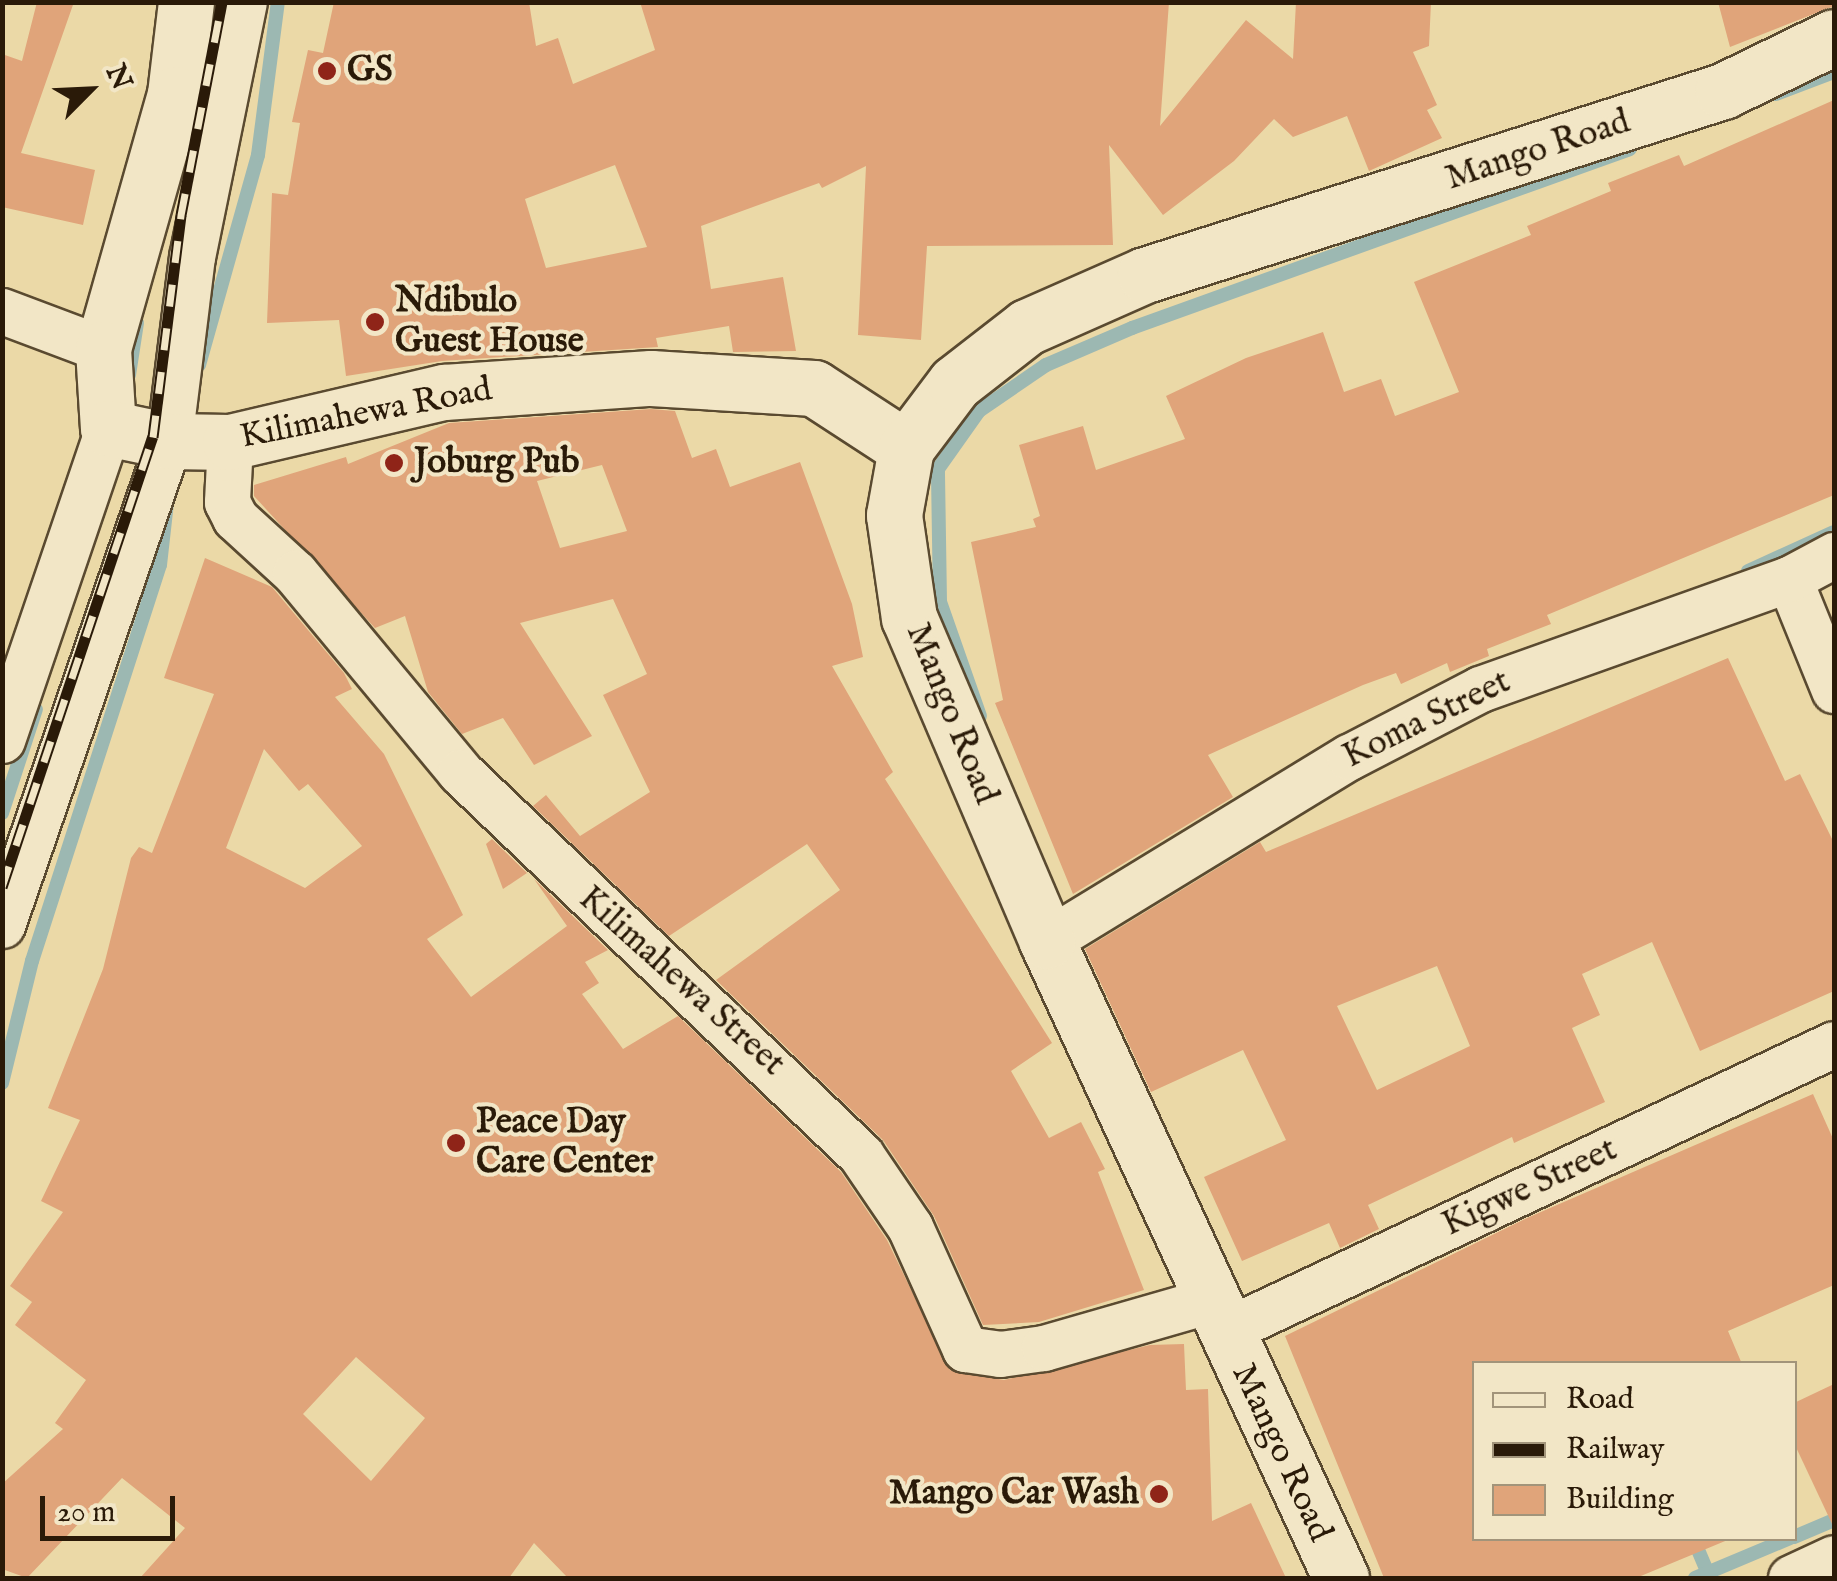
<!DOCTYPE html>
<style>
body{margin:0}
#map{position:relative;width:1837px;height:1581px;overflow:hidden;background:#ebd9a7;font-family:"IM FELL English",serif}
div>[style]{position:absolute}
.stream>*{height:14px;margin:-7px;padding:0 7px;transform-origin:7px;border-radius:7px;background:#9cb8b2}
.building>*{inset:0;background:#e0a47a}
.roads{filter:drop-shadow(2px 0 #5a4a30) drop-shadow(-2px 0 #5a4a30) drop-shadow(0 2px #5a4a30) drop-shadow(0 -2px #5a4a30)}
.minor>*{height:45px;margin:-22.5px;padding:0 22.5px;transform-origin:22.5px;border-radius:22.5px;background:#f2e6c6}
.tertiary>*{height:55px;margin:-27.5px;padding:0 27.5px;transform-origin:27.5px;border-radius:27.5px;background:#f2e6c6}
.rail>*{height:11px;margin-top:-5.5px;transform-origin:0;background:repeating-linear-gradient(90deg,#f2e6c6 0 22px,#2a1a08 0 44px);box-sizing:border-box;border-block:2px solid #2a1a08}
.dots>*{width:28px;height:28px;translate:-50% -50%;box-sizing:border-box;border:5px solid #f2e6c6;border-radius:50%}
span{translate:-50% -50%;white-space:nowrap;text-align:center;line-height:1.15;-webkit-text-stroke:8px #f2e6c6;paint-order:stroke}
.poi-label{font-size:35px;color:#2a1a08;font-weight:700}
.left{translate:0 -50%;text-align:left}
.right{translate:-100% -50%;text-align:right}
.street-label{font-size:35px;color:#2a1a08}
.frame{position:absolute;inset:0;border:5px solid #2a1a08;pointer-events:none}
.legend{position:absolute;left:1472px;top:1361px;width:325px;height:180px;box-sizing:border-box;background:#f2e6c6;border:2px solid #a2947a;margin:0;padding:12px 18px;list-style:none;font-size:30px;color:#2a1a08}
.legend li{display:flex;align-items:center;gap:20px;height:50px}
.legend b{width:50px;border:2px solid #a2947a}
.north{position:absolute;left:40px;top:40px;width:100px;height:100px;-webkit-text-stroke:8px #f2e6c6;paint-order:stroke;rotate:66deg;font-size:28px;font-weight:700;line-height:40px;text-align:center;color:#2a1a08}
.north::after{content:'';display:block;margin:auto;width:35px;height:45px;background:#2a1a08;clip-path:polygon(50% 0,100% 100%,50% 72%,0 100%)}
.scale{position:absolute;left:40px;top:1496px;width:135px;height:45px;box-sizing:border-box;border:5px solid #2a1a08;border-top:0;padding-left:12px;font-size:30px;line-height:35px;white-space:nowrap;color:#2a1a08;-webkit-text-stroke:8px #f2e6c6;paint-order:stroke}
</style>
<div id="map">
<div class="stream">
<i style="left:1776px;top:94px;width:62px;rotate:-20.8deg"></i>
<i style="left:199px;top:365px;width:218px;rotate:-74.3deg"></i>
<i style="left:258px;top:155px;width:154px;rotate:-82.6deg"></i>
<i style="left:129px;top:375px;width:53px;rotate:-81.3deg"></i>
<i style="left:1748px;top:571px;width:94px;rotate:-24.4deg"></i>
<i style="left:980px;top:716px;width:121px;rotate:-109.3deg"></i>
<i style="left:940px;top:602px;width:133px;rotate:-90.9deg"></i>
<i style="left:938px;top:469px;width:71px;rotate:-54.7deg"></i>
<i style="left:979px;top:411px;width:81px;rotate:-34.5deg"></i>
<i style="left:1046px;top:365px;width:94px;rotate:-23.3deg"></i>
<i style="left:1132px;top:328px;width:529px;rotate:-19.77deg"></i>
<i style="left:2px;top:813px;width:109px;rotate:-71.9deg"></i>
<i style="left:2px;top:1083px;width:126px;rotate:-76.2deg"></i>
<i style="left:32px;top:961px;width:416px;rotate:-72.1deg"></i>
<i style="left:160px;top:565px;width:62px;rotate:-83.6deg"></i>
<i style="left:1794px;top:1537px;width:43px;rotate:-23deg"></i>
<i style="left:1693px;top:1538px;width:38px;rotate:67deg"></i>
<i style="left:1695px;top:1578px;width:103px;rotate:-22.8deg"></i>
</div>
<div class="building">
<i style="clip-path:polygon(37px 2px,74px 2px,21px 153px,95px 170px,83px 225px,2px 207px,2px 54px,22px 61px)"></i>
<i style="clip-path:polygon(evenodd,334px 2px,529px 2px,536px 46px,558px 38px,573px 84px,655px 50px,640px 2px,1169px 2px,1160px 126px,1246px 20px,1293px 59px,1296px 2px,1431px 2px,1429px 46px,1413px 52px,1437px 105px,1427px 110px,1442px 138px,1369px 171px,1347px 116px,1293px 137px,1274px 119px,1234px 161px,1163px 215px,1109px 145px,1113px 245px,927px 246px,921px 340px,858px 335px,866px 166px,822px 188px,819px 183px,701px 226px,711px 289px,783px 277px,796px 351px,733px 352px,729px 326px,656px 338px,658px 347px,442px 361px,346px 376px,339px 320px,267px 323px,272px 193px,288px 195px,300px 123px,292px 122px,308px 50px,323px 53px,334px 2px,615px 165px,647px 247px,546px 268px,525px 199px,615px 165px)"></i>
<i style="clip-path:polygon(1718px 2px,1834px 2px,1834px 6px,1730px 47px)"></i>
<i style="clip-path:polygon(1834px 100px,1834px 495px,1547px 615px,1551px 624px,1487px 649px,1489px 656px,1450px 672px,1447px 663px,1401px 684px,1396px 673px,1363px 685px,1208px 755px,1233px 797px,1073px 894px,995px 703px,1003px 700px,971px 542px,1036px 527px,1033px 519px,1040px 516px,1019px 445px,1083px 426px,1096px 470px,1185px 439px,1166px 396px,1246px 358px,1323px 332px,1344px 392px,1381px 379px,1395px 416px,1459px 392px,1414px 282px,1531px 235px,1527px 226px,1611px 191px,1608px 183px,1679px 155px,1684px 166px)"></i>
<i style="clip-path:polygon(evenodd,651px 409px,675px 411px,692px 458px,716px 449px,730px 487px,800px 462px,852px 604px,863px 657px,832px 666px,893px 772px,885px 779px,1052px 1043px,1011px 1071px,1049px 1138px,1081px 1122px,1105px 1169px,1098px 1172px,1144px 1290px,1039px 1322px,983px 1325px,934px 1216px,883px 1140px,716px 980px,840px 890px,807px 844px,669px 936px,533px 806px,546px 795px,580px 836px,650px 792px,603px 695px,647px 674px,613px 599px,520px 623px,592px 736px,534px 765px,503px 718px,462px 734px,428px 692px,405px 616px,375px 628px,254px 496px,254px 485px,346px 457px,348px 464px,449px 423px,651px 409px,602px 465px,627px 531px,560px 548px,537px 481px,602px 465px)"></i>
<i style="clip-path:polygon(evenodd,205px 558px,272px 587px,344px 673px,352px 689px,335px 697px,384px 754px,463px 915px,427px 939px,471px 997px,567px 926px,534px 879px,608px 950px,585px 962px,599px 983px,582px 994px,623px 1049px,678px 1016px,841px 1172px,887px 1240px,950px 1370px,1004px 1380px,1150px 1345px,1184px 1344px,1186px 1390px,1208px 1389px,1212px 1521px,1251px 1503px,1286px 1578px,568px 1578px,534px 1543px,509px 1578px,140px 1578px,185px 1528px,122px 1478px,27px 1578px,2px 1569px,2px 1484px,63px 1429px,55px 1423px,86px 1380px,15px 1325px,32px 1302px,10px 1286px,63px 1212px,41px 1201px,80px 1120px,48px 1108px,103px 969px,131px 858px,139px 847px,152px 853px,214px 694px,164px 678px,205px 558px,264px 749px,299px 791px,308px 784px,362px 846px,305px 888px,226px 848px,264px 749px,205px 558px,356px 1357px,425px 1418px,371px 1481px,303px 1414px,356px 1357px)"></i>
<i style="clip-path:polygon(evenodd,1728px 658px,1785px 781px,1800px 774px,1834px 843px,1834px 991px,1700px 1051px,1652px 942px,1582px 974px,1600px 1015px,1572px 1028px,1605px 1102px,1514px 1143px,1512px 1137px,1368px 1205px,1379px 1229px,1340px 1248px,1329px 1223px,1242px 1261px,1204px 1177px,1286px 1140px,1243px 1050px,1151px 1092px,1085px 949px,1260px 842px,1266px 852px,1728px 658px,1437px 966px,1470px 1046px,1377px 1090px,1337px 1006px,1437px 966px)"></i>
<i style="clip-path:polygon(492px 839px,527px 873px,503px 889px,486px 844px)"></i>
<i style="clip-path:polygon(1813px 1094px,1834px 1141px,1834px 1285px,1728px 1331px,1742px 1364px,1474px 1364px,1474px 1538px,1730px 1539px,1636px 1578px,1384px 1578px,1285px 1336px,1527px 1218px)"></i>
<i style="clip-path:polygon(1834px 1384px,1834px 1528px,1794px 1443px,1794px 1403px)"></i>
</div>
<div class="roads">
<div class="minor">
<i style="left:2px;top:311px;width:108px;rotate:20.6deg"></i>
<i style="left:230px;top:442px;width:60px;rotate:92.9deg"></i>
<i style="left:227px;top:502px;width:18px;rotate:63deg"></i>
<i style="left:235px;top:518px;width:81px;rotate:42.5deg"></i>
<i style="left:295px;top:573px;width:259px;rotate:50.3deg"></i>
<i style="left:460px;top:772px;width:555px;rotate:43.68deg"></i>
<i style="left:861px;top:1155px;width:87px;rotate:55.8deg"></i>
<i style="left:910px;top:1227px;width:134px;rotate:65.7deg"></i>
<i style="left:965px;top:1349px;width:35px;rotate:8deg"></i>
<i style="left:1000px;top:1354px;width:44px;rotate:-7.8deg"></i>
<i style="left:1044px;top:1348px;width:173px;rotate:-16.1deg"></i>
<i style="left:1789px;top:579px;width:120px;rotate:67.9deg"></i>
<i style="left:2px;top:740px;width:330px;rotate:-71.2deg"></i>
<i style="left:2px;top:925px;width:512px;rotate:-70.96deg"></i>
<i style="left:169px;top:441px;width:185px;rotate:-82.9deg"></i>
<i style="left:192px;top:257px;width:260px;rotate:-78.5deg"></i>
<i style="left:1047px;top:941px;width:354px;rotate:-31.4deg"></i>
<i style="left:1349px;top:757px;width:148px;rotate:-27.4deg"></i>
<i style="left:1480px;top:689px;width:328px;rotate:-19.6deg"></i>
<i style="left:1789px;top:579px;width:51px;rotate:-28.1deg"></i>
<i style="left:1225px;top:1331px;width:673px;rotate:-25.23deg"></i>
<i style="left:1791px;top:1578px;width:47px;rotate:-24.9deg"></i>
</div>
<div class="tertiary">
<i style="left:186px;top:2px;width:93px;rotate:96.8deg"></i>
<i style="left:175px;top:94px;width:265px;rotate:105.8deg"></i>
<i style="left:103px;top:349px;width:79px;rotate:86.4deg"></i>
<i style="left:108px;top:428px;width:62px;rotate:12deg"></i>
<i style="left:169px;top:441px;width:61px;rotate:0.9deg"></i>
<i style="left:230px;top:442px;width:220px;rotate:-13.2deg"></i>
<i style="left:444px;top:392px;width:207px;rotate:-3.9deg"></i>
<i style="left:651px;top:378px;width:163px;rotate:3.5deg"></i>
<i style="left:814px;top:388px;width:110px;rotate:33.1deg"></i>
<i style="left:1341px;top:1578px;width:702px;rotate:-114.78deg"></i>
<i style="left:1047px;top:941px;width:351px;rotate:-113.1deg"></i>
<i style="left:909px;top:618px;width:104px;rotate:-98.3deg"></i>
<i style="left:894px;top:515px;width:68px;rotate:-79.8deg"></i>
<i style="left:906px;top:448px;width:81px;rotate:-53deg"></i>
<i style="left:955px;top:383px;width:91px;rotate:-37.9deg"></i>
<i style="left:1027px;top:327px;width:129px;rotate:-23.8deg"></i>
<i style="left:1145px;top:275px;width:607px;rotate:-17.66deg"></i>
<i style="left:1723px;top:91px;width:123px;rotate:-25.9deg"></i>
</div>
</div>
<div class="rail">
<i style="left:2px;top:887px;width:475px;rotate:-71.5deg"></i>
<i style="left:153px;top:437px;width:224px;rotate:-82.8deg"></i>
<i style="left:181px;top:215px;width:217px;rotate:-79.1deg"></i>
</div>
<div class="dots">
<i style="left:327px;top:71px;background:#8f2418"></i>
<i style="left:375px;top:322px;background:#8f2418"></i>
<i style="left:394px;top:463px;background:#8f2418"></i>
<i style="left:456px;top:1143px;background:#8f2418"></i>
<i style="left:1159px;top:1494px;background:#8f2418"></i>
</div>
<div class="poi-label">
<span class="left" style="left:347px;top:71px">GS</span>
<span class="left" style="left:395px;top:322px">Ndibulo<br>Guest House</span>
<span class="left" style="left:414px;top:463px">Joburg Pub</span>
<span class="left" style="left:476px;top:1143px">Peace Day<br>Care Center</span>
<span class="right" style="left:1139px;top:1494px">Mango Car Wash</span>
</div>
<div class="street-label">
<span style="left:1538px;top:151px;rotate:-18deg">Mango Road</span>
<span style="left:366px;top:414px;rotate:-11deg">Kilimahewa Road</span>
<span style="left:951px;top:714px;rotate:68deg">Mango Road</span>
<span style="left:1427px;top:720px;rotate:-26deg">Koma Street</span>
<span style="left:681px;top:982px;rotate:42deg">Kilimahewa Street</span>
<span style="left:1530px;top:1188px;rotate:-25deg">Kigwe Street</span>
<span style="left:1281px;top:1453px;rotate:65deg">Mango Road</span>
</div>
<div class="frame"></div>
<ul class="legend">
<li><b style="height:12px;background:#f2e6c6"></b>Road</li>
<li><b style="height:12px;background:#2a1a08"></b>Railway</li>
<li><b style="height:28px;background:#e0a47a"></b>Building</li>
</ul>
<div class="north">N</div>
<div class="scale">20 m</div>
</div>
